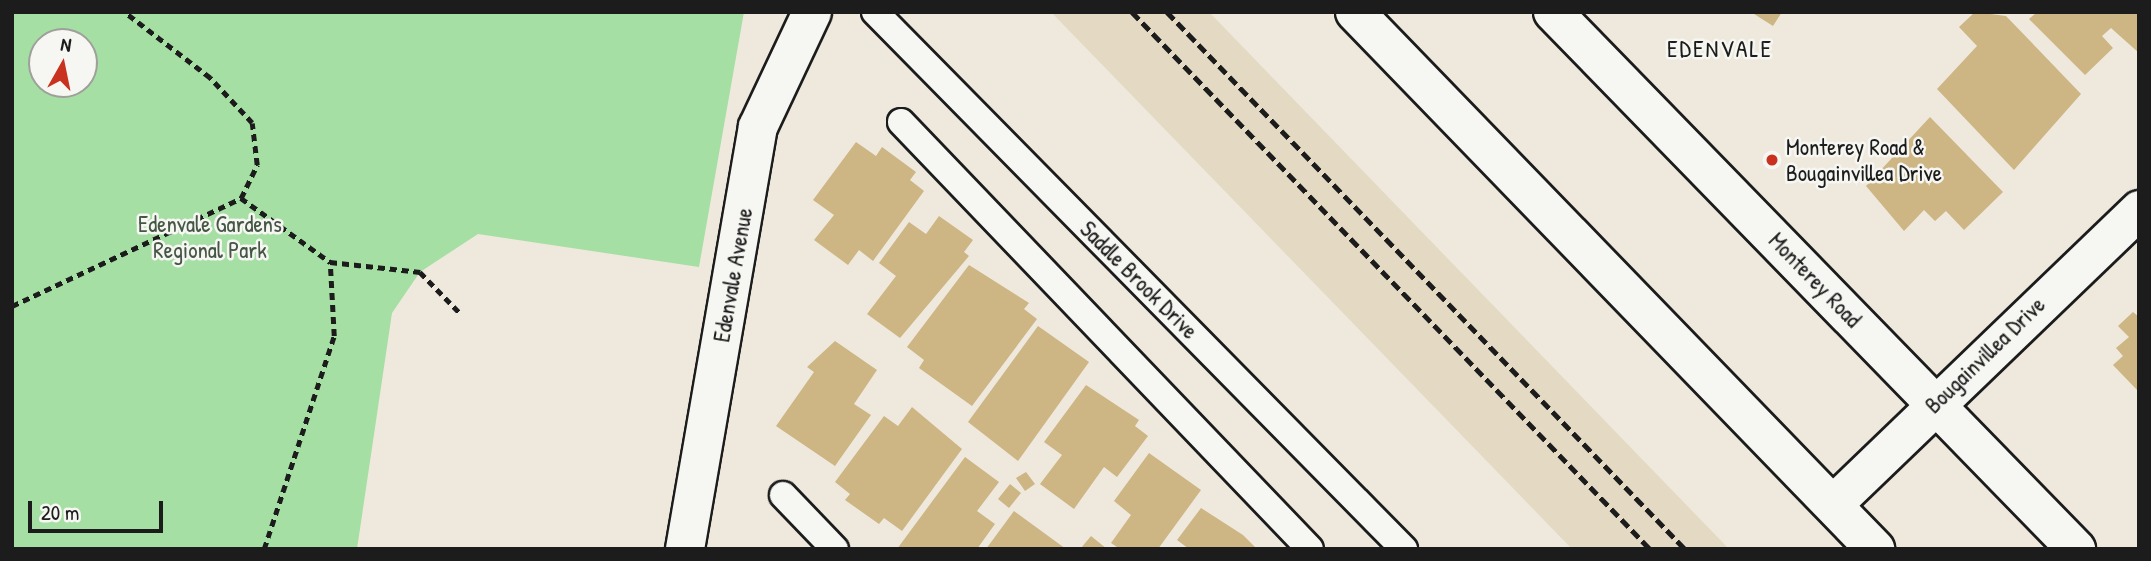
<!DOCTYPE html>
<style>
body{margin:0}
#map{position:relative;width:2151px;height:561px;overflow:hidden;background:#eee9dc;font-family:"Patrick Hand",sans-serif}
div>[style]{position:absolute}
.built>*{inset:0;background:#e4d9c2}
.green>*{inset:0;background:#a5dfa4}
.building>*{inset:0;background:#cdb584}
.path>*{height:4.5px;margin-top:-2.25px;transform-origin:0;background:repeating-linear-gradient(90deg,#1c1c1c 0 7px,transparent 0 12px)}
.roads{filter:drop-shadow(2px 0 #1c1c1c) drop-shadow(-2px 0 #1c1c1c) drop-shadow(0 2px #1c1c1c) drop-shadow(0 -2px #1c1c1c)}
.lane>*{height:26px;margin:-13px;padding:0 13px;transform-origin:13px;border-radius:13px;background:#f6f6f2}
.street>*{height:38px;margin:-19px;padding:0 19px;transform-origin:19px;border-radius:19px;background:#f6f6f2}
.primary>*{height:38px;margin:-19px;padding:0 19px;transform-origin:19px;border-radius:19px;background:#f6f6f2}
.rail>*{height:5px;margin-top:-2.5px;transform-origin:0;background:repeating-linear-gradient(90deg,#1c1c1c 0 10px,transparent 0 15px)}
.dots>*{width:19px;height:19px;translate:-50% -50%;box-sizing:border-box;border:4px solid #f6f6f2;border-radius:50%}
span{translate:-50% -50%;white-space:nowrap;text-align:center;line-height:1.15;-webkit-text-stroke:5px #f6f6f2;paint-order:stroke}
.poi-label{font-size:23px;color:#1c1c1c}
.left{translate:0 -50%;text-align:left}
.park-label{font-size:23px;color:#455645}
.street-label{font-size:23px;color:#1c1c1c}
.neighbourhood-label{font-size:24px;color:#1c1c1c;letter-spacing:2px}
.frame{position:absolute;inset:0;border:14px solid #1c1c1c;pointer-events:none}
.north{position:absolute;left:28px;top:28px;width:70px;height:70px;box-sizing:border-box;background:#f6f6f2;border:2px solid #9f9f9c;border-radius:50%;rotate:9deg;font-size:19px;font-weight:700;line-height:28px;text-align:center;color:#1c1c1c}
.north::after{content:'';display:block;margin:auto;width:24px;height:32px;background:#c8321e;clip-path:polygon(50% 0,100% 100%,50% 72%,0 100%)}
.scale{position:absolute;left:28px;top:501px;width:135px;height:32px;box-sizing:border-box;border:4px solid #1c1c1c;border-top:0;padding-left:9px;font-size:21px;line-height:24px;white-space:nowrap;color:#1c1c1c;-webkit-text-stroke:5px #f6f6f2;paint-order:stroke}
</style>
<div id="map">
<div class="built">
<i style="clip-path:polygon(1051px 12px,1209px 12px,1729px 549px,1572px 549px)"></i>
</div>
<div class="green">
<i style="clip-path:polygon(evenodd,12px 12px,744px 12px,699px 267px,478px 234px,420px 272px,392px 313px,357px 549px,12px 549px,12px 12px,42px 42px,84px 42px,84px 84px,42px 84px,42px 42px)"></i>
</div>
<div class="building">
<i style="clip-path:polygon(1751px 12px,1782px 12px,1773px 26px)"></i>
<i style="clip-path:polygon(1975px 12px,2006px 16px,2081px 94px,2014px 170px,1937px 89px,1977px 46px,1959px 27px)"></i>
<i style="clip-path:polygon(2037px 12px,2139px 12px,2139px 53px,2111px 28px,2102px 36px,2113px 48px,2085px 75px,2029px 19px)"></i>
<i style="clip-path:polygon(1930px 117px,2003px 192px,1964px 230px,1946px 211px,1935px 221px,1924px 210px,1904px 231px,1866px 186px)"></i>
<i style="clip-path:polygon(856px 142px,876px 156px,882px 147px,916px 172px,910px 180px,924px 191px,873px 261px,859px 250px,848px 265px,814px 240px,834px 215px,813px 200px)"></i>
<i style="clip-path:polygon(939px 216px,973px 240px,964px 252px,969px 256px,900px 338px,867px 314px,896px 276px,879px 263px,909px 222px,926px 234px)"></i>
<i style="clip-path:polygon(969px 265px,1029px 303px,1024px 309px,1037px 319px,972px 406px,919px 368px,924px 360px,907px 347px)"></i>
<i style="clip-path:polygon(2133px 312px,2139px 317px,2139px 392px,2113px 365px,2123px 356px,2116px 348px,2129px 337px,2118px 326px)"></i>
<i style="clip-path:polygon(1038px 326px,1089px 362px,1018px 461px,968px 422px)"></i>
<i style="clip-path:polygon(835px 341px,877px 370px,854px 404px,871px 415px,835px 466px,776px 426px,814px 372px,807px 367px)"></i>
<i style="clip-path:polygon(1086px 385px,1139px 420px,1135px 426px,1148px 436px,1117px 477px,1104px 467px,1074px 509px,1040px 484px,1062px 455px,1044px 442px)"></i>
<i style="clip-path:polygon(912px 407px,962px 449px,902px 531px,884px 518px,879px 524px,845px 500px,850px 494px,835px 482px,884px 416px,898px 426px)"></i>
<i style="clip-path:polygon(1149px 453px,1201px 490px,1158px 549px,1120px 549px,1111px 543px,1131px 515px,1114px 501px)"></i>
<i style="clip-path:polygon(965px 457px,999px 482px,977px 511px,995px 524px,977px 549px,897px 549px)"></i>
<i style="clip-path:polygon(1026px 472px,1035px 484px,1025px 491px,1016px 478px)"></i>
<i style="clip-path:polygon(1010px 484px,1021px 493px,1009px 508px,998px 499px)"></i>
<i style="clip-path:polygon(1201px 508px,1243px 535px,1257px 549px,1189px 549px,1177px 540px)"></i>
<i style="clip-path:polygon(1014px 511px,1066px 549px,986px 549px)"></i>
<i style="clip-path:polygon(1091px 536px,1107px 549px,1081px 548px)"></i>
</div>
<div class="path">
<i style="left:241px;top:198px;width:110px;rotate:35.7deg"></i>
<i style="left:330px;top:262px;width:91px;rotate:6.3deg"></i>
<i style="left:420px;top:272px;width:57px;rotate:45.7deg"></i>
<i style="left:12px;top:306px;width:253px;rotate:-25.2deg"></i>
<i style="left:241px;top:198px;width:37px;rotate:-64deg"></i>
<i style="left:257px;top:165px;width:42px;rotate:-96.8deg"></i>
<i style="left:252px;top:123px;width:62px;rotate:-133deg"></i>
<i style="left:210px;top:78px;width:108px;rotate:-142.5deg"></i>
<i style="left:264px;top:549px;width:224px;rotate:-71.8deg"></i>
<i style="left:334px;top:336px;width:74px;rotate:-93.1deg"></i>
</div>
<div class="roads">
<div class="lane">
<i style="left:875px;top:12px;width:754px;rotate:45.43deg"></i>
<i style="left:901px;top:122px;width:591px;rotate:46.23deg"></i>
<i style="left:783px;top:495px;width:75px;rotate:46.1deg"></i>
</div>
<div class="street">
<i style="left:1834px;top:504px;width:424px;rotate:-43.9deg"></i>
<i style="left:685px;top:549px;width:428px;rotate:-80.2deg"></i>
<i style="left:758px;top:127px;width:127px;rotate:-64.8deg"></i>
</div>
<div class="primary">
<i style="left:1355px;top:12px;width:748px;rotate:45.92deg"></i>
<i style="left:1553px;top:12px;width:750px;rotate:45.76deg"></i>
</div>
</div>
<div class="rail">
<i style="left:1132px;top:12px;width:746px;rotate:46.03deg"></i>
<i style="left:1167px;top:12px;width:746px;rotate:46.03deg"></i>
</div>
<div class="dots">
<i style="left:1772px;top:160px;background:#c8321e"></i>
</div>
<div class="poi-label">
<span class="left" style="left:1786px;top:160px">Monterey Road &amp;<br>Bougainvillea Drive</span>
</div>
<div class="park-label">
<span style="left:210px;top:237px">Edenvale Gardens<br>Regional Park</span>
</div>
<div class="street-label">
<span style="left:733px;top:275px;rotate:-80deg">Edenvale Avenue</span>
<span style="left:1139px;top:280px;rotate:45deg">Saddle Brook Drive</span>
<span style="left:1815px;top:280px;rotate:46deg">Monterey Road</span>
<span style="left:1985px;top:355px;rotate:-44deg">Bougainvillea Drive</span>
</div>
<div class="neighbourhood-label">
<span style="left:1720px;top:49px">EDENVALE</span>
</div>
<div class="frame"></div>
<div class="north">N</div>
<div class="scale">20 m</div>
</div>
